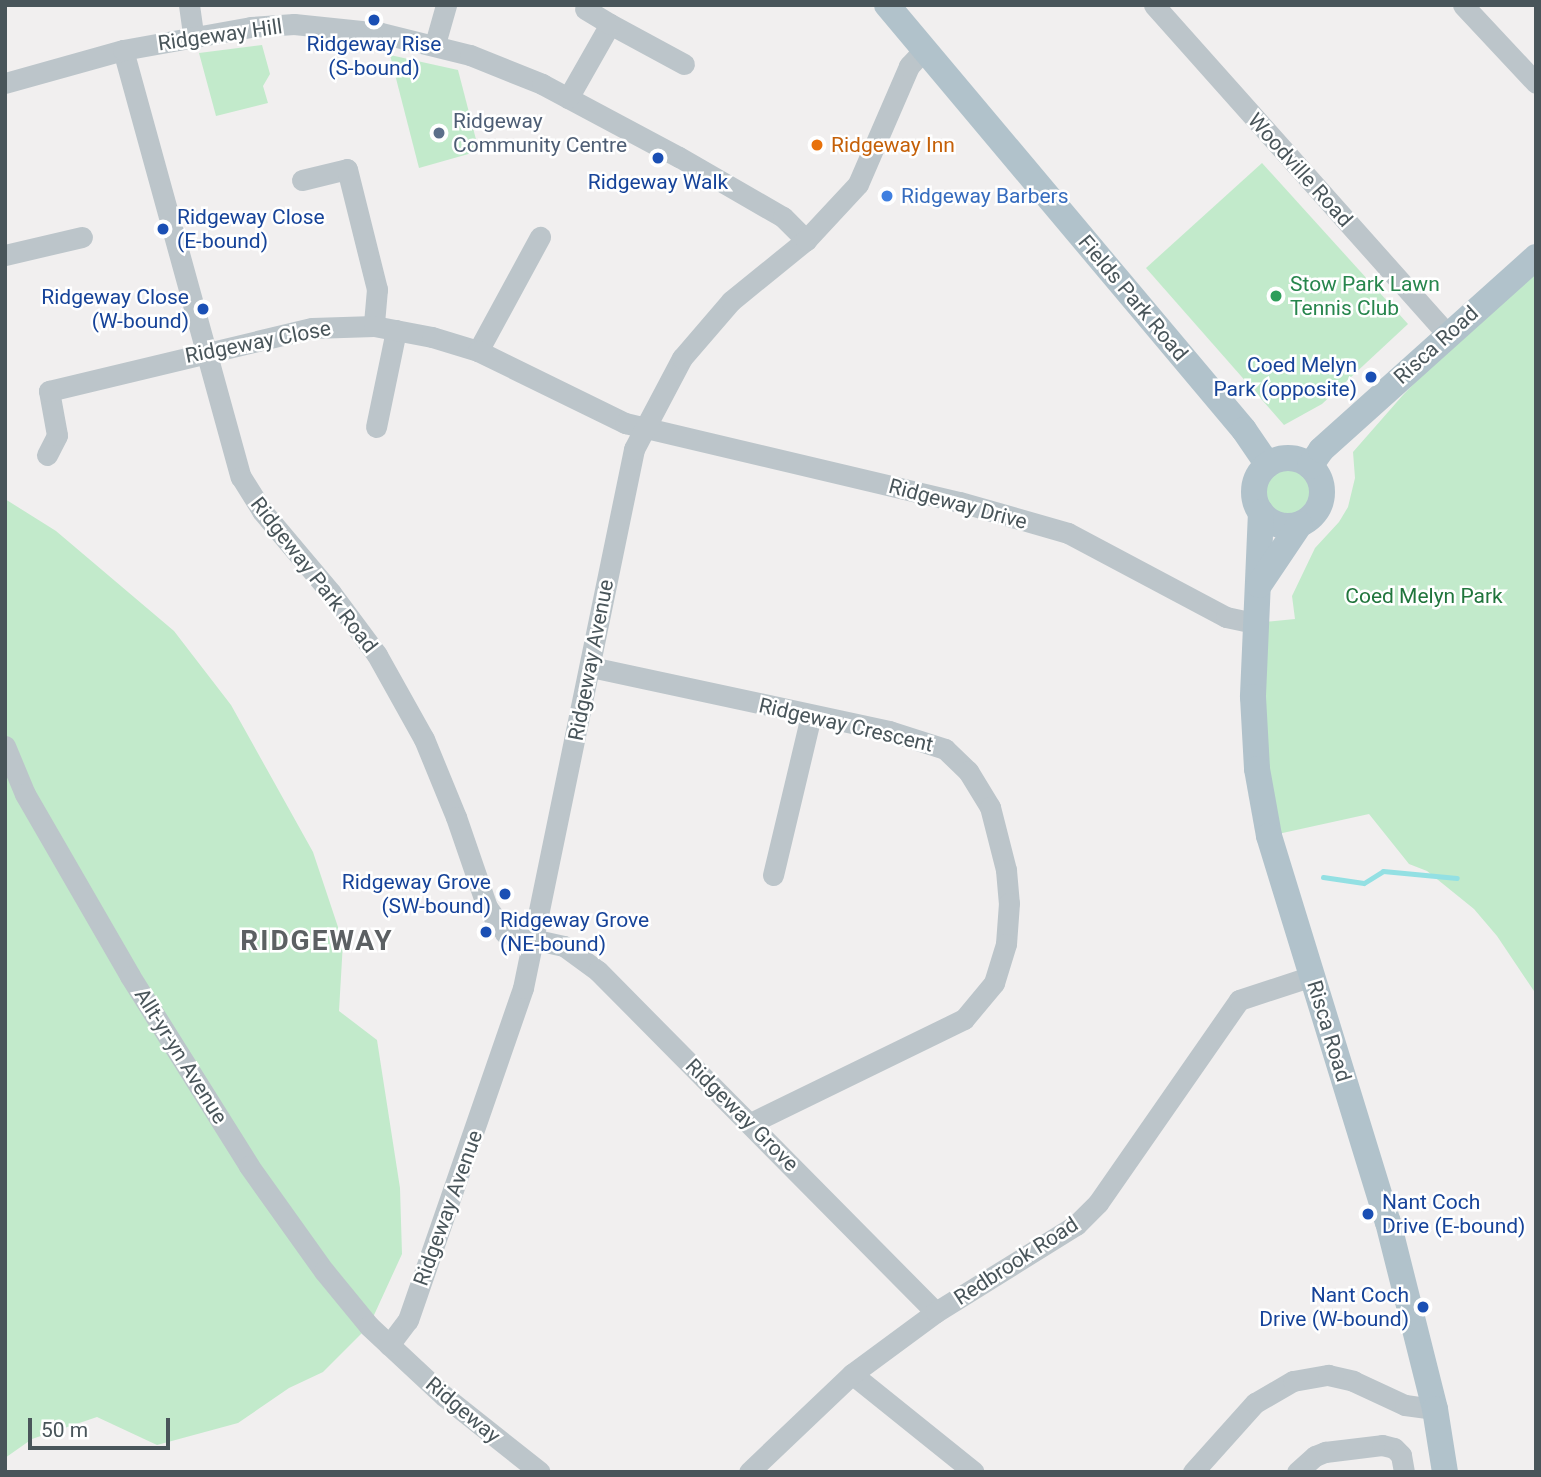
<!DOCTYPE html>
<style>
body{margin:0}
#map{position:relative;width:1541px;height:1477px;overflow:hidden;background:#f1efef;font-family:Roboto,sans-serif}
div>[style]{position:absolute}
.green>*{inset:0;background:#c2eacb}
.round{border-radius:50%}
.stream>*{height:5px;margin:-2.5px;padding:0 2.5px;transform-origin:2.5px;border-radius:2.5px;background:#93e0e3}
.minor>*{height:21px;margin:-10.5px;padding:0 10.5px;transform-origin:10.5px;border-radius:10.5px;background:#bcc5ca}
.major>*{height:26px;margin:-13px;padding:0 13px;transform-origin:13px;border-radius:13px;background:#b1c2cb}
.major>.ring{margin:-13px;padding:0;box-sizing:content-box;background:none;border:26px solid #b1c2cb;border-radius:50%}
.dots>*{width:19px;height:19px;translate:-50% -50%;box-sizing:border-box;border:4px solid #fff;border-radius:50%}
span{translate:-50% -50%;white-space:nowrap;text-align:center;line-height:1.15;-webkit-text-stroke:5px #fff;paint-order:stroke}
.street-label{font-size:21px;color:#49555a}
.transit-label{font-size:21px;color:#164399}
.left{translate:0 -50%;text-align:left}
.right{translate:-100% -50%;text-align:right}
.service-label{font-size:21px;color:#4e5e75}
.food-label{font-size:21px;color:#c56008}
.shop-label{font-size:21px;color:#366cbe}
.leisure-label{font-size:21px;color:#27864d}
.park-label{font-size:21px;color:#20753c}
.district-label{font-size:28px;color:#5c6063;font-weight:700;letter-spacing:2px}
.frame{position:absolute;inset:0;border:7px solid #49555a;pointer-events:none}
.scale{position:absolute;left:28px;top:1418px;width:142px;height:32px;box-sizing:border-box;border:4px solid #49555a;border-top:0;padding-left:9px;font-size:21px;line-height:24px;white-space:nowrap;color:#49555a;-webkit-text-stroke:5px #fff;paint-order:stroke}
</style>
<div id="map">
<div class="green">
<i style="clip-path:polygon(262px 45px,270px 74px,263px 86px,268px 103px,216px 116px,199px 53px)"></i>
<i style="clip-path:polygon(390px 55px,458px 70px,479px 151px,419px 168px)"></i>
<i style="clip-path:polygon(1262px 163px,1408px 324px,1322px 404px,1284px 425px,1146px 268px)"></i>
<i style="clip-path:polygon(1536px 257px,1536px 994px,1497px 936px,1474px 909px,1427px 871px,1409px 864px,1369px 814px,1269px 836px,1255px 623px,1295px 619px,1292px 596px,1315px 548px,1339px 522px,1348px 507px,1355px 478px,1353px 452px,1403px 395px)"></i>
<i class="round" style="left:1263px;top:467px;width:48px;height:48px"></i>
<i style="clip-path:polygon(5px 499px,56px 531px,174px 631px,231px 705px,313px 852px,343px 942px,339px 1011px,377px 1040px,400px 1188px,402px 1254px,369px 1326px,323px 1372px,289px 1388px,238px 1423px,157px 1445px,97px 1417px,32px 1439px,5px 1458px)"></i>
</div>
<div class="stream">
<i style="left:1323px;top:877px;width:41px;rotate:8.3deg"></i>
<i style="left:1364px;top:883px;width:22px;rotate:-32deg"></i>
<i style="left:1383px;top:871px;width:74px;rotate:5.4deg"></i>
</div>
<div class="minor">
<i style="left:189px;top:5px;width:30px;rotate:82deg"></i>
<i style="left:1154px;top:5px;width:441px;rotate:48.3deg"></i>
<i style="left:1463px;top:5px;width:107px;rotate:46.9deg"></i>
<i style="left:610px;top:24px;width:84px;rotate:28.4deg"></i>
<i style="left:435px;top:44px;width:41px;rotate:-74.2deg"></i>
<i style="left:123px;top:50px;width:443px;rotate:74.6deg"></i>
<i style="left:241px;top:477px;width:40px;rotate:58deg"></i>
<i style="left:262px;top:511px;width:107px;rotate:49.9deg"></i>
<i style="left:331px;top:593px;width:77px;rotate:53.4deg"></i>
<i style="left:377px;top:655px;width:96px;rotate:60.8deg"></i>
<i style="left:424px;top:739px;width:84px;rotate:67.7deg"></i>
<i style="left:456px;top:817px;width:95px;rotate:71deg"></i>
<i style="left:487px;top:907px;width:32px;rotate:55deg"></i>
<i style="left:505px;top:933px;width:60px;rotate:12.4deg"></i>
<i style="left:564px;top:946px;width:42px;rotate:36.3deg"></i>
<i style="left:598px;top:971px;width:480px;rotate:45.3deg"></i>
<i style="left:5px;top:83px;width:123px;rotate:-15.6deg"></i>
<i style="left:123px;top:50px;width:130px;rotate:-10.2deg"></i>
<i style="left:251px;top:27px;width:43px;rotate:-4deg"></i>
<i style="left:294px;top:24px;width:87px;rotate:5.9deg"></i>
<i style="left:381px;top:33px;width:92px;rotate:13.9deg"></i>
<i style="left:470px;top:55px;width:78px;rotate:21.9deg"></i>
<i style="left:542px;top:84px;width:155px;rotate:28.1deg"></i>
<i style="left:679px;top:157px;width:120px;rotate:30deg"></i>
<i style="left:783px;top:217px;width:33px;rotate:45deg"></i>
<i style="left:568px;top:98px;width:85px;rotate:-60.4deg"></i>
<i style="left:610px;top:24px;width:29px;rotate:-149deg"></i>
<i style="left:302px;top:180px;width:46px;rotate:-13.7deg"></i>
<i style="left:347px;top:169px;width:124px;rotate:76deg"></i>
<i style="left:377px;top:289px;width:37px;rotate:95deg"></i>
<i style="left:5px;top:255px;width:79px;rotate:-13.2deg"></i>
<i style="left:478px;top:351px;width:130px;rotate:-61.5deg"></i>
<i style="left:376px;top:427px;width:99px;rotate:-78.3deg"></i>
<i style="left:47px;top:455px;width:22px;rotate:-63deg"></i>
<i style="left:57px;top:435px;width:45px;rotate:-100.3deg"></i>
<i style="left:49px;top:391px;width:270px;rotate:-13.5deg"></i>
<i style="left:312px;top:328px;width:62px;rotate:-1.8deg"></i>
<i style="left:374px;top:326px;width:59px;rotate:10.7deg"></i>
<i style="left:432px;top:337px;width:48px;rotate:16.9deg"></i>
<i style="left:478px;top:351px;width:164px;rotate:26.1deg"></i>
<i style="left:625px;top:423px;width:344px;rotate:13.3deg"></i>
<i style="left:960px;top:502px;width:112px;rotate:16deg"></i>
<i style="left:1068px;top:533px;width:179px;rotate:28deg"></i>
<i style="left:1226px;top:617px;width:30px;rotate:12deg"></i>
<i style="left:591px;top:667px;width:305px;rotate:12.1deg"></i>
<i style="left:889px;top:731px;width:59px;rotate:17.8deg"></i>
<i style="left:945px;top:749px;width:32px;rotate:44deg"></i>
<i style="left:968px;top:771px;width:42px;rotate:58.6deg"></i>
<i style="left:990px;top:807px;width:65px;rotate:75.7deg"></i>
<i style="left:1006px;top:870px;width:33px;rotate:85deg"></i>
<i style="left:1009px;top:903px;width:41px;rotate:94.2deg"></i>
<i style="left:1006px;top:944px;width:41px;rotate:107.1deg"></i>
<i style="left:994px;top:983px;width:47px;rotate:129.8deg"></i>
<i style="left:964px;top:1019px;width:237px;rotate:154deg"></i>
<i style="left:5px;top:746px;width:52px;rotate:67.4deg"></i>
<i style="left:25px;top:794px;width:210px;rotate:60deg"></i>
<i style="left:130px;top:976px;width:224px;rotate:57.9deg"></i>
<i style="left:249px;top:1166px;width:129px;rotate:54.5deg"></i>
<i style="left:324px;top:1271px;width:71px;rotate:50.7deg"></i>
<i style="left:369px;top:1326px;width:103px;rotate:43deg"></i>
<i style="left:444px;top:1396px;width:122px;rotate:38.4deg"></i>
<i style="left:773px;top:875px;width:163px;rotate:-76.6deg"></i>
<i style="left:389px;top:1345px;width:31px;rotate:-53deg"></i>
<i style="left:408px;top:1320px;width:351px;rotate:-70.9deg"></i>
<i style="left:523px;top:988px;width:550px;rotate:-78.36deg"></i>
<i style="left:634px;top:449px;width:103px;rotate:-62.2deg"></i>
<i style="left:682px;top:358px;width:75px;rotate:-49.3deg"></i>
<i style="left:731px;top:301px;width:97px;rotate:-39.1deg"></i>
<i style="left:806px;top:240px;width:76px;rotate:-47.1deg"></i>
<i style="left:858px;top:184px;width:129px;rotate:-66.6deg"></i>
<i style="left:909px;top:66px;width:22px;rotate:-47deg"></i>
<i style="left:852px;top:1374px;width:156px;rotate:38.8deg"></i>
<i style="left:749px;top:1472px;width:142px;rotate:-43.6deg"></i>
<i style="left:852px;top:1374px;width:104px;rotate:-36.4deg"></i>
<i style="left:936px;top:1312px;width:165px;rotate:-31.9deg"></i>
<i style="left:1076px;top:1225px;width:31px;rotate:-45deg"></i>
<i style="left:1098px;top:1203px;width:247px;rotate:-55.2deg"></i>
<i style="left:1239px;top:1000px;width:77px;rotate:-18.2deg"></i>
<i style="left:1193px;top:1472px;width:93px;rotate:-48.1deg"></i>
<i style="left:1255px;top:1403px;width:44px;rotate:-30.1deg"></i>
<i style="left:1293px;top:1381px;width:36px;rotate:-10deg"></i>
<i style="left:1328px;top:1375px;width:26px;rotate:13deg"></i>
<i style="left:1353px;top:1381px;width:57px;rotate:24.8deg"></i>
<i style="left:1405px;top:1405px;width:30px;rotate:8deg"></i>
<i style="left:1297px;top:1472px;width:24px;rotate:-42deg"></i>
<i style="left:1315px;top:1456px;width:11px;rotate:-22deg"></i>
<i style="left:1325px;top:1452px;width:57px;rotate:-7deg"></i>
<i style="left:1382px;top:1445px;width:12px;rotate:14deg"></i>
<i style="left:1394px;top:1448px;width:10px;rotate:45deg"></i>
<i style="left:1401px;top:1455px;width:17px;rotate:80deg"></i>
</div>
<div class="major">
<i style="left:887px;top:5px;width:555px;rotate:49.97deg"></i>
<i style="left:1244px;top:430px;width:42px;rotate:55.6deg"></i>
<i class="ring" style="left:1254px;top:458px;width:42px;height:42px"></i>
<i style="left:1310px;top:466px;width:19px;rotate:-55deg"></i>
<i style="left:1321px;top:450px;width:289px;rotate:-41.9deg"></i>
<i style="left:1261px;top:512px;width:185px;rotate:92.5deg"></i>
<i style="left:1253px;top:697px;width:72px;rotate:86.8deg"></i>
<i style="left:1257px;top:769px;width:68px;rotate:79.8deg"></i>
<i style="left:1269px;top:836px;width:404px;rotate:72.9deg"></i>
<i style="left:1388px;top:1222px;width:193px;rotate:75.9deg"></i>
<i style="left:1435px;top:1409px;width:64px;rotate:81deg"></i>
<i style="left:1259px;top:585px;width:73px;rotate:-56.1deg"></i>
</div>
<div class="dots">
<i style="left:374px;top:20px;background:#1a4fb4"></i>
<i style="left:439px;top:133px;background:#5c6f8a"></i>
<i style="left:817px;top:145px;background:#e8710a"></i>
<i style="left:658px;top:158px;background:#1a4fb4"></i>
<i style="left:887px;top:196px;background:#3f7fe0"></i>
<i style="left:163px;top:229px;background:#1a4fb4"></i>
<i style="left:1276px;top:296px;background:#2e9e5b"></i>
<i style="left:203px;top:309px;background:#1a4fb4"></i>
<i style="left:1371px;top:377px;background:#1a4fb4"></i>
<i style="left:505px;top:894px;background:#1a4fb4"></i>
<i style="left:486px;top:932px;background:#1a4fb4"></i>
<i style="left:1368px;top:1214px;background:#1a4fb4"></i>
<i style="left:1423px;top:1307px;background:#1a4fb4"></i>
</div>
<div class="street-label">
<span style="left:220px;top:35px;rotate:-8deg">Ridgeway Hill</span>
<span style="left:1300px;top:170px;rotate:48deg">Woodville Road</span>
<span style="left:1133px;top:298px;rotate:50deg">Fields Park Road</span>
<span style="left:258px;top:342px;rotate:-11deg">Ridgeway Close</span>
<span style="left:1436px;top:345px;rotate:-42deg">Risca Road</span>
<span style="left:958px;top:504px;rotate:15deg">Ridgeway Drive</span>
<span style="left:314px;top:575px;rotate:52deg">Ridgeway Park Road</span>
<span style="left:591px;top:660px;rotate:-79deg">Ridgeway Avenue</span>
<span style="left:846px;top:725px;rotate:13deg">Ridgeway Crescent</span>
<span style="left:1329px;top:1031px;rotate:73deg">Risca Road</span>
<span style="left:181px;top:1056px;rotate:58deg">Allt-yr-yn Avenue</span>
<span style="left:742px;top:1115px;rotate:45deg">Ridgeway Grove</span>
<span style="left:448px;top:1208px;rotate:-70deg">Ridgeway Avenue</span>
<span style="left:1016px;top:1261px;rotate:-33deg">Redbrook Road</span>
<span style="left:463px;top:1410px;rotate:40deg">Ridgeway</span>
</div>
<div class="transit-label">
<span style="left:374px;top:56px">Ridgeway Rise<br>(S-bound)</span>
<span style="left:658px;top:182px">Ridgeway Walk</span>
<span class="left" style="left:177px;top:229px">Ridgeway Close<br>(E-bound)</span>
<span class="right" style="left:189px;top:309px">Ridgeway Close<br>(W-bound)</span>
<span class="right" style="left:1357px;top:377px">Coed Melyn<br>Park (opposite)</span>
<span class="right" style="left:491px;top:894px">Ridgeway Grove<br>(SW-bound)</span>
<span class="left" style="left:500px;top:932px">Ridgeway Grove<br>(NE-bound)</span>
<span class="left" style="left:1382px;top:1214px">Nant Coch<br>Drive (E-bound)</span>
<span class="right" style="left:1409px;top:1307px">Nant Coch<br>Drive (W-bound)</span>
</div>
<div class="service-label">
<span class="left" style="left:453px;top:133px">Ridgeway<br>Community Centre</span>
</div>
<div class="food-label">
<span class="left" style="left:831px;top:145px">Ridgeway Inn</span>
</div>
<div class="shop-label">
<span class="left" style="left:901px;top:196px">Ridgeway Barbers</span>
</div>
<div class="leisure-label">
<span class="left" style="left:1290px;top:296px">Stow Park Lawn<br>Tennis Club</span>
</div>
<div class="park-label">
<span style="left:1424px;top:596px">Coed Melyn Park</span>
</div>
<div class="district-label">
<span style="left:317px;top:941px">RIDGEWAY</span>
</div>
<div class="frame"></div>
<div class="scale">50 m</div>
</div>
